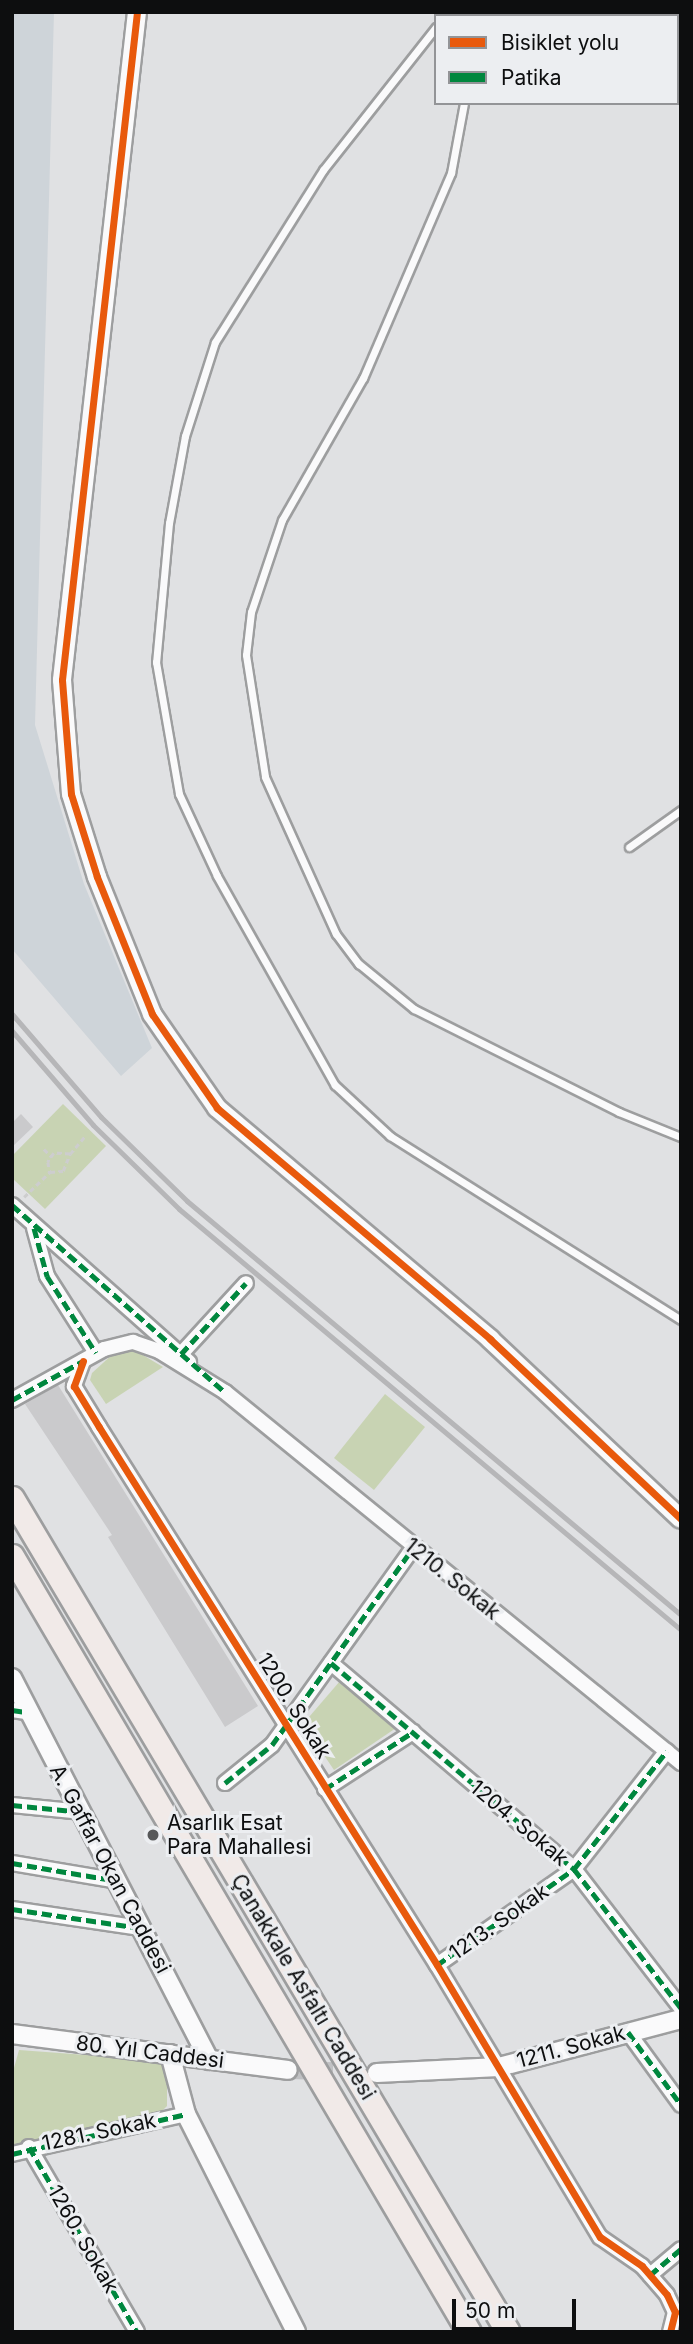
<!DOCTYPE html>
<meta charset="utf-8">
<style>
body{margin:0}
#map{position:relative;width:693px;height:2344px;overflow:hidden;background:#e0e1e3;font-family:Inter,sans-serif}
div>[style]{position:absolute}
.built>*{inset:0;background:#ced4d9}
.green>*{inset:0;background:#c8d3b3}
.building>*{inset:0;background:#cacacc}
.tertiary-tunnel>*{height:18px;margin-top:-9px;transform-origin:0;background:repeating-linear-gradient(90deg,#c0c1c3 0 18px,transparent 0 27px)}
.path>*{height:2.5px;margin-top:-1.25px;transform-origin:0;background:repeating-linear-gradient(90deg,#cdcdce 0 5px,transparent 0 8.5px)}
.roads{filter:drop-shadow(2px 0 #9d9e9f) drop-shadow(-2px 0 #9d9e9f) drop-shadow(0 2px #9d9e9f) drop-shadow(0 -2px #9d9e9f)}
.service>*{height:7px;margin:-3.5px;padding:0 3.5px;transform-origin:3.5px;border-radius:3.5px;background:#fafafb}
.minor>*{height:14px;margin:-7px;padding:0 7px;transform-origin:7px;border-radius:7px;background:#fafafb}
.tertiary>*{height:18px;margin:-9px;padding:0 9px;transform-origin:9px;border-radius:9px;background:#fafafb}
.trunk>*{height:23px;margin:-11.5px;padding:0 11.5px;transform-origin:11.5px;border-radius:11.5px;background:#f1eae8}
.rail>*{height:5px;margin:-2.5px;padding:0 2.5px;transform-origin:2.5px;border-radius:2.5px;background:#b6b6b8}
.quiet>*{height:5px;margin-top:-2.5px;transform-origin:0;background:repeating-linear-gradient(90deg,#00873e 0 10px,transparent 0 15px)}
.cycleway>*{height:7px;margin:-3.5px;padding:0 3.5px;transform-origin:3.5px;border-radius:3.5px;background:#e8590c}
.dots>*{width:19px;height:19px;translate:-50% -50%;box-sizing:border-box;border:4px solid #eceef1;border-radius:50%}
span{translate:-50% -50%;white-space:nowrap;text-align:center;line-height:1.15;-webkit-text-stroke:6px #eceef1;paint-order:stroke}
.street-label{font-size:21px;color:#0d0e0f}
.poi-label{font-size:21px;color:#0d0e0f}
.left{translate:0 -50%;text-align:left}
.frame{position:absolute;inset:0;border:14px solid #0d0e0f;pointer-events:none}
.legend{position:absolute;left:434px;top:14px;width:245px;height:91px;box-sizing:border-box;background:#eceef1;border:2px solid #939497;margin:0;padding:9px 12px;list-style:none;font-size:21px;color:#0d0e0f}
.legend li{display:flex;align-items:center;gap:14px;height:35px}
.legend b{width:35px;border:2px solid #939497}
.scale{position:absolute;left:452px;top:2299px;width:124px;height:32px;box-sizing:border-box;border:4px solid #0d0e0f;border-top:0;padding-left:9px;font-size:21px;line-height:24px;white-space:nowrap;color:#0d0e0f;-webkit-text-stroke:5px #eceef1;paint-order:stroke}
</style>
<div id="map">
<div class="built">
<i style="clip-path:polygon(12px 12px,54px 12px,35px 725px,84px 884px,152px 1048px,121px 1076px,12px 949px)"></i>
</div>
<div class="green">
<i style="clip-path:polygon(63px 1104px,106px 1146px,45px 1209px,12px 1178px,12px 1156px)"></i>
<i style="clip-path:polygon(131px 1348px,163px 1367px,106px 1404px,90px 1380px,92px 1373px,115px 1352px)"></i>
<i style="clip-path:polygon(385px 1394px,425px 1427px,374px 1490px,334px 1458px)"></i>
<i style="clip-path:polygon(340px 1681px,396px 1728px,334px 1770px,303px 1724px)"></i>
<i style="clip-path:polygon(19px 2050px,167px 2061px,167px 2106px,158px 2115px,12px 2153px,12px 2075px)"></i>
</div>
<div class="building">
<i style="clip-path:polygon(21px 1114px,33px 1127px,12px 1147px,12px 1123px)"></i>
<i style="clip-path:polygon(58px 1385px,258px 1706px,225px 1727px,108px 1537px,112px 1535px,25px 1404px)"></i>
</div>
<div class="tertiary-tunnel">
<i style="left:288px;top:2070px;width:75px;rotate:1.5deg"></i>
</div>
<div class="path">
<i style="left:44px;top:1149px;width:11px;rotate:45deg"></i>
<i style="left:70px;top:1154px;width:25px;rotate:-50deg"></i>
<i style="left:24px;top:1197px;width:36px;rotate:-44deg"></i>
<i style="left:50px;top:1172px;width:13px;rotate:-4deg"></i>
<i style="left:63px;top:1171px;width:18px;rotate:-68deg"></i>
<i style="left:70px;top:1154px;width:16px;rotate:-176deg"></i>
<i style="left:54px;top:1153px;width:11px;rotate:124deg"></i>
<i style="left:48px;top:1162px;width:10px;rotate:79deg"></i>
</div>
<div class="roads">
<div class="service">
<i style="left:462px;top:12px;width:4px;rotate:63deg"></i>
<i style="left:449px;top:16px;width:7px;rotate:-34deg"></i>
<i style="left:436px;top:27px;width:182px;rotate:128.3deg"></i>
<i style="left:323px;top:170px;width:203px;rotate:122.1deg"></i>
<i style="left:215px;top:342px;width:99px;rotate:107.7deg"></i>
<i style="left:185px;top:436px;width:88px;rotate:100.4deg"></i>
<i style="left:169px;top:523px;width:140px;rotate:95.3deg"></i>
<i style="left:156px;top:662px;width:134px;rotate:80.1deg"></i>
<i style="left:179px;top:794px;width:90px;rotate:65.1deg"></i>
<i style="left:217px;top:876px;width:240px;rotate:60.6deg"></i>
<i style="left:335px;top:1085px;width:75px;rotate:42.8deg"></i>
<i style="left:390px;top:1136px;width:344px;rotate:32.3deg"></i>
<i style="left:464px;top:103px;width:71px;rotate:100.5deg"></i>
<i style="left:451px;top:173px;width:223px;rotate:113.2deg"></i>
<i style="left:363px;top:378px;width:163px;rotate:119.7deg"></i>
<i style="left:282px;top:520px;width:97px;rotate:108.6deg"></i>
<i style="left:251px;top:612px;width:43px;rotate:96.6deg"></i>
<i style="left:246px;top:655px;width:123px;rotate:81.1deg"></i>
<i style="left:265px;top:777px;width:172px;rotate:65.7deg"></i>
<i style="left:336px;top:934px;width:38px;rotate:53deg"></i>
<i style="left:359px;top:964px;width:71px;rotate:39.3deg"></i>
<i style="left:414px;top:1009px;width:229px;rotate:26.7deg"></i>
<i style="left:619px;top:1112px;width:67px;rotate:22deg"></i>
<i style="left:629px;top:847px;width:64px;rotate:-35.4deg"></i>
</div>
<div class="minor">
<i style="left:12px;top:1205px;width:237px;rotate:41.6deg"></i>
<i style="left:34px;top:1228px;width:50px;rotate:74.8deg"></i>
<i style="left:47px;top:1276px;width:91px;rotate:57.5deg"></i>
<i style="left:181px;top:1354px;width:96px;rotate:-47.5deg"></i>
<i style="left:83px;top:1361px;width:27px;rotate:110deg"></i>
<i style="left:74px;top:1386px;width:48px;rotate:58.6deg"></i>
<i style="left:99px;top:1427px;width:635px;rotate:57.86deg"></i>
<i style="left:437px;top:1965px;width:317px;rotate:59.1deg"></i>
<i style="left:600px;top:2237px;width:51px;rotate:34.6deg"></i>
<i style="left:642px;top:2266px;width:38px;rotate:49deg"></i>
<i style="left:667px;top:2295px;width:19px;rotate:65deg"></i>
<i style="left:675px;top:2312px;width:21px;rotate:104deg"></i>
<i style="left:12px;top:1400px;width:105px;rotate:-29deg"></i>
<i style="left:104px;top:1349px;width:30px;rotate:-14deg"></i>
<i style="left:133px;top:1342px;width:28px;rotate:19deg"></i>
<i style="left:159px;top:1351px;width:78px;rotate:31.8deg"></i>
<i style="left:225px;top:1392px;width:588px;rotate:39.13deg"></i>
<i style="left:331px;top:1663px;width:319px;rotate:40.3deg"></i>
<i style="left:574px;top:1869px;width:175px;rotate:52.4deg"></i>
<i style="left:12px;top:1710px;width:14px;rotate:8deg"></i>
<i style="left:225px;top:1783px;width:60px;rotate:-39deg"></i>
<i style="left:272px;top:1745px;width:242px;rotate:-54.4deg"></i>
<i style="left:325px;top:1789px;width:105px;rotate:-32.9deg"></i>
<i style="left:12px;top:1805px;width:71px;rotate:5.6deg"></i>
<i style="left:12px;top:1863px;width:108px;rotate:9.6deg"></i>
<i style="left:12px;top:1909px;width:130px;rotate:8.4deg"></i>
<i style="left:437px;top:1965px;width:167px;rotate:-35deg"></i>
<i style="left:574px;top:1869px;width:150px;rotate:-51.8deg"></i>
<i style="left:628px;top:2032px;width:90px;rotate:54deg"></i>
<i style="left:29px;top:2147px;width:214px;rotate:59.7deg"></i>
<i style="left:12px;top:2154px;width:179px;rotate:-12.9deg"></i>
<i style="left:650px;top:2275px;width:40px;rotate:-40deg"></i>
</div>
<div class="tertiary">
<i style="left:137px;top:12px;width:672px;rotate:96.41deg"></i>
<i style="left:62px;top:680px;width:114px;rotate:85.5deg"></i>
<i style="left:71px;top:794px;width:87px;rotate:72.6deg"></i>
<i style="left:97px;top:877px;width:148px;rotate:68.1deg"></i>
<i style="left:152px;top:1014px;width:114px;rotate:55.3deg"></i>
<i style="left:217px;top:1108px;width:358px;rotate:40.2deg"></i>
<i style="left:490px;top:1339px;width:262px;rotate:43.3deg"></i>
<i style="left:12px;top:1678px;width:430px;rotate:62.7deg"></i>
<i style="left:12px;top:2034px;width:278px;rotate:7.4deg"></i>
<i style="left:170px;top:2054px;width:62px;rotate:75.1deg"></i>
<i style="left:186px;top:2114px;width:244px;rotate:63.2deg"></i>
<i style="left:377px;top:2073px;width:122px;rotate:-2.8deg"></i>
<i style="left:499px;top:2067px;width:188px;rotate:-14.8deg"></i>
</div>
<div class="trunk">
<i style="left:12px;top:1498px;width:970px;rotate:59.26deg"></i>
<i style="left:12px;top:1556px;width:901px;rotate:59.51deg"></i>
</div>
</div>
<div class="rail">
<i style="left:12px;top:1014px;width:136px;rotate:49.2deg"></i>
<i style="left:101px;top:1117px;width:120px;rotate:44.3deg"></i>
<i style="left:187px;top:1201px;width:645px;rotate:39.96deg"></i>
<i style="left:12px;top:1031px;width:124px;rotate:49.2deg"></i>
<i style="left:93px;top:1125px;width:120px;rotate:44.3deg"></i>
<i style="left:179px;top:1209px;width:655px;rotate:39.98deg"></i>
</div>
<div class="quiet">
<i style="left:12px;top:1205px;width:283px;rotate:41.3deg"></i>
<i style="left:34px;top:1228px;width:50px;rotate:74.8deg"></i>
<i style="left:47px;top:1276px;width:91px;rotate:57.5deg"></i>
<i style="left:181px;top:1354px;width:96px;rotate:-47.5deg"></i>
<i style="left:12px;top:1400px;width:81px;rotate:-28.8deg"></i>
<i style="left:331px;top:1663px;width:319px;rotate:40.3deg"></i>
<i style="left:574px;top:1869px;width:175px;rotate:52.4deg"></i>
<i style="left:12px;top:1710px;width:14px;rotate:8deg"></i>
<i style="left:225px;top:1783px;width:60px;rotate:-39deg"></i>
<i style="left:272px;top:1745px;width:242px;rotate:-54.4deg"></i>
<i style="left:325px;top:1789px;width:105px;rotate:-32.9deg"></i>
<i style="left:12px;top:1805px;width:71px;rotate:5.6deg"></i>
<i style="left:12px;top:1863px;width:108px;rotate:9.6deg"></i>
<i style="left:12px;top:1909px;width:130px;rotate:8.4deg"></i>
<i style="left:437px;top:1965px;width:167px;rotate:-35deg"></i>
<i style="left:574px;top:1869px;width:150px;rotate:-51.8deg"></i>
<i style="left:628px;top:2032px;width:90px;rotate:54deg"></i>
<i style="left:29px;top:2147px;width:214px;rotate:59.7deg"></i>
<i style="left:12px;top:2154px;width:179px;rotate:-12.9deg"></i>
<i style="left:650px;top:2275px;width:40px;rotate:-40deg"></i>
</div>
<div class="cycleway">
<i style="left:137px;top:12px;width:672px;rotate:96.41deg"></i>
<i style="left:62px;top:680px;width:114px;rotate:85.5deg"></i>
<i style="left:71px;top:794px;width:87px;rotate:72.6deg"></i>
<i style="left:97px;top:877px;width:148px;rotate:68.1deg"></i>
<i style="left:152px;top:1014px;width:114px;rotate:55.3deg"></i>
<i style="left:217px;top:1108px;width:358px;rotate:40.2deg"></i>
<i style="left:490px;top:1339px;width:262px;rotate:43.3deg"></i>
<i style="left:83px;top:1361px;width:27px;rotate:110deg"></i>
<i style="left:74px;top:1386px;width:48px;rotate:58.6deg"></i>
<i style="left:99px;top:1427px;width:635px;rotate:57.86deg"></i>
<i style="left:437px;top:1965px;width:317px;rotate:59.1deg"></i>
<i style="left:600px;top:2237px;width:51px;rotate:34.6deg"></i>
<i style="left:642px;top:2266px;width:38px;rotate:49deg"></i>
<i style="left:667px;top:2295px;width:19px;rotate:65deg"></i>
<i style="left:675px;top:2312px;width:21px;rotate:104deg"></i>
</div>
<div class="dots">
<i style="left:153px;top:1835px;background:#575859"></i>
</div>
<div class="street-label">
<span style="left:452px;top:1579px;rotate:39deg">1210. Sokak</span>
<span style="left:294px;top:1706px;rotate:58deg">1200. Sokak</span>
<span style="left:519px;top:1823px;rotate:40deg">1204. Sokak</span>
<span style="left:110px;top:1869px;rotate:62deg">A. Gaffar Okan Caddesi</span>
<span style="left:499px;top:1922px;rotate:-35deg">1213. Sokak</span>
<span style="left:303px;top:1987px;rotate:59deg">Çanakkale Asfaltı Caddesi</span>
<span style="left:571px;top:2047px;rotate:-15deg">1211. Sokak</span>
<span style="left:150px;top:2052px;rotate:7deg">80. Yıl Caddesi</span>
<span style="left:99px;top:2132px;rotate:-12deg">1281. Sokak</span>
<span style="left:83px;top:2239px;rotate:60deg">1260. Sokak</span>
</div>
<div class="poi-label">
<span class="left" style="left:167px;top:1835px">Asarlık Esat<br>Para Mahallesi</span>
</div>
<div class="frame"></div>
<ul class="legend">
<li><b style="height:9px;background:#e8590c"></b>Bisiklet yolu</li>
<li><b style="height:9px;background:#00873e"></b>Patika</li>
</ul>
<div class="scale">50 m</div>
</div>
